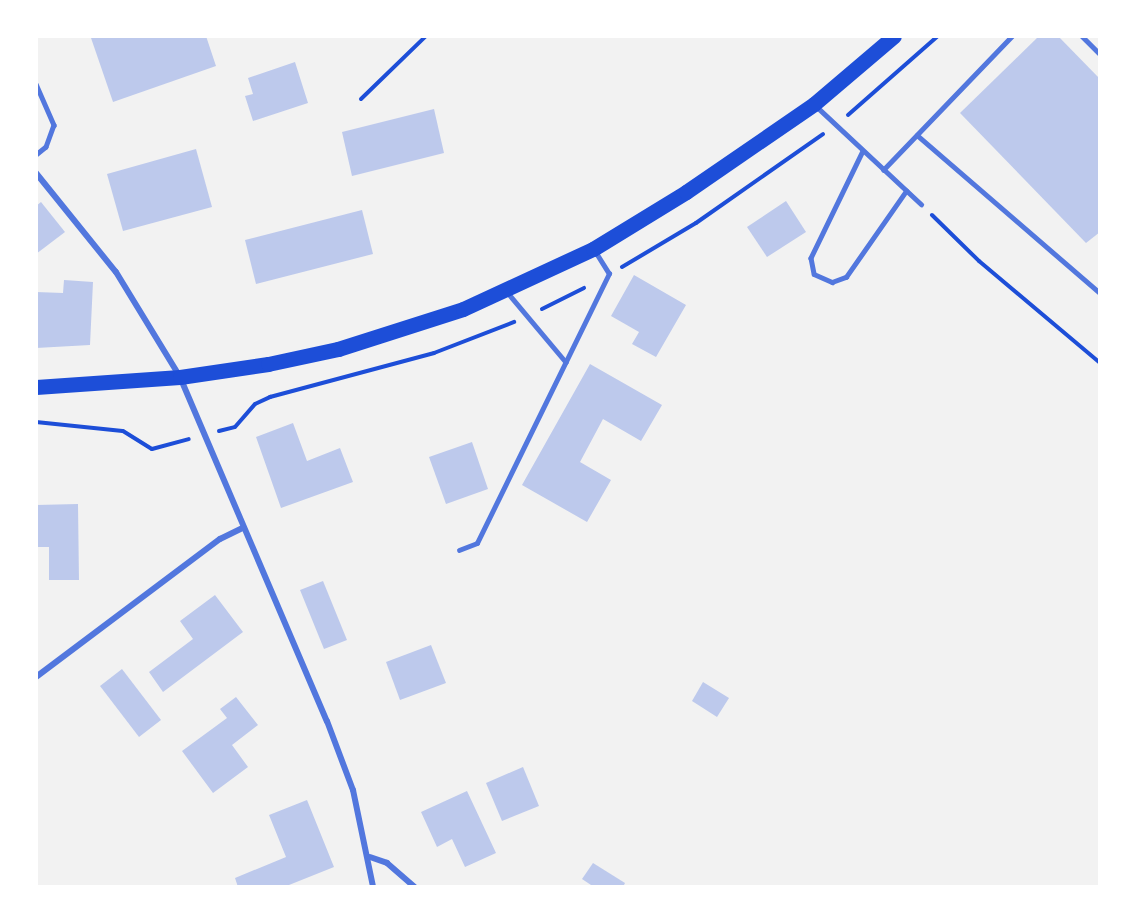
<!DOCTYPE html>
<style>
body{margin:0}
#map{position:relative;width:1136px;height:923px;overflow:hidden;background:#f2f2f2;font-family:Signika,sans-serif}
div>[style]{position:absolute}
.building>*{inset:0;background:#bdc9ec}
.path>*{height:4px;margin:-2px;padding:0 2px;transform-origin:2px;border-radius:2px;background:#1d4ed8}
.service>*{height:4.5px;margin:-2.25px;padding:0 2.25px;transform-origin:2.25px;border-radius:2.25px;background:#5277de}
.minor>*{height:6px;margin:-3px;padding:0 3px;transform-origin:3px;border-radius:3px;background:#5277de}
.primary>*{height:15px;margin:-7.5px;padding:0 7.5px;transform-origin:7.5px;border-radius:7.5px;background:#1d4ed8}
span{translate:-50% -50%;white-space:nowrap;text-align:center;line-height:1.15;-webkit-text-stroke:6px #fff;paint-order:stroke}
.frame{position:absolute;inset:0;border:38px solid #fff;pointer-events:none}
</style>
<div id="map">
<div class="building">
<i style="clip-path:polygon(98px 36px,206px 36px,216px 66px,113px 102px,91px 38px)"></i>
<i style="clip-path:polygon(1039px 36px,1058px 36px,1100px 79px,1100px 232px,1086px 243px,960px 113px)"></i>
<i style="clip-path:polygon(295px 62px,308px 103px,253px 121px,245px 96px,253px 94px,248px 78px)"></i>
<i style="clip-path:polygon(434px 109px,444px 153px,352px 176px,342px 132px)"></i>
<i style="clip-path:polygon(196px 149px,212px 207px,123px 231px,107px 174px)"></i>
<i style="clip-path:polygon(786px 201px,806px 232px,767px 257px,747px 227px)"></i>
<i style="clip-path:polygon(41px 202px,65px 232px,36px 254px,36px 206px)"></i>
<i style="clip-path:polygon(362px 210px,373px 254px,256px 284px,245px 240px)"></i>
<i style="clip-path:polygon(634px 275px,686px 305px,656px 357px,632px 344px,639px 332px,611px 316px)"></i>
<i style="clip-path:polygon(64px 280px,93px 282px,90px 345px,36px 348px,36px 292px,63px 293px)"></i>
<i style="clip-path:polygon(590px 364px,662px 405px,641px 441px,603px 419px,580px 462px,611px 480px,587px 522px,522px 485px)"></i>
<i style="clip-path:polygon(293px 423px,307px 461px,340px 448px,353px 482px,281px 508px,256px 437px)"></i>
<i style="clip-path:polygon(472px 442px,488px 489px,446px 504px,429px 457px)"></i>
<i style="clip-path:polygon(78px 504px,79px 580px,49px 580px,49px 547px,36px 547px,36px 505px)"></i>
<i style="clip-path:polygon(323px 581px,347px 640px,324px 649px,300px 590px)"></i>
<i style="clip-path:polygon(215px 595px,243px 632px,163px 692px,149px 672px,193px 639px,180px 621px)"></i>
<i style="clip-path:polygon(431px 645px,446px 683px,400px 700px,386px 662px)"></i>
<i style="clip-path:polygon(122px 669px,161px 720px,139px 737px,100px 686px)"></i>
<i style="clip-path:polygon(703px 682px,729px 698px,717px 717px,692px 701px)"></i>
<i style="clip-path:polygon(236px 697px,258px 725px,232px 745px,248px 767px,213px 793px,182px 751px,227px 718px,220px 709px)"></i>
<i style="clip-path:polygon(523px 767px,539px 806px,502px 821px,486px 783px)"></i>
<i style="clip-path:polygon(467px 791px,496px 853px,465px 867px,452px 839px,437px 847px,421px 812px)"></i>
<i style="clip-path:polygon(307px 800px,334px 867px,284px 887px,238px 887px,235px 878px,286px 857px,269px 815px)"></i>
<i style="clip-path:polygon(593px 863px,625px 883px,623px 887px,594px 887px,582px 879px)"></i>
</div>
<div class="path">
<i style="left:361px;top:99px;width:91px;rotate:-44.1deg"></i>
<i style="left:848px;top:115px;width:120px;rotate:-41.3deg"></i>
<i style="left:932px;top:215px;width:66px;rotate:44.4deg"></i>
<i style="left:979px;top:261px;width:158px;rotate:40.1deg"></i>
<i style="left:622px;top:267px;width:86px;rotate:-30.7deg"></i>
<i style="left:696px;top:223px;width:155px;rotate:-35deg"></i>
<i style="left:542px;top:309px;width:47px;rotate:-26.6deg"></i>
<i style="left:36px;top:422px;width:87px;rotate:5.9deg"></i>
<i style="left:123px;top:431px;width:34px;rotate:32deg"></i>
<i style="left:152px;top:449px;width:38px;rotate:-15deg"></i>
<i style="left:219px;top:431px;width:16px;rotate:-14deg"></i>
<i style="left:235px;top:427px;width:30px;rotate:-49deg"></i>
<i style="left:255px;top:404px;width:17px;rotate:-25deg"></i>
<i style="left:270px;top:397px;width:170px;rotate:-15deg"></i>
<i style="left:434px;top:353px;width:86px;rotate:-21.2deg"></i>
</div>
<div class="service">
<i style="left:1082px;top:36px;width:25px;rotate:45deg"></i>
<i style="left:36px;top:84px;width:45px;rotate:66.3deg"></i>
<i style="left:54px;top:125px;width:23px;rotate:110deg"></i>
<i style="left:46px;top:147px;width:13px;rotate:141deg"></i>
<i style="left:816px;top:106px;width:144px;rotate:43deg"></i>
<i style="left:917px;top:135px;width:242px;rotate:40.8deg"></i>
<i style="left:863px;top:151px;width:119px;rotate:115.9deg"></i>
<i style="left:811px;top:258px;width:16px;rotate:79deg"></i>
<i style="left:814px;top:274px;width:20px;rotate:24deg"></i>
<i style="left:832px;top:282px;width:15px;rotate:-20deg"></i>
<i style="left:846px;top:277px;width:105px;rotate:-55.1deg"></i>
<i style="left:883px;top:170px;width:186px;rotate:-46.1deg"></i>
<i style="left:508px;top:293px;width:90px;rotate:50deg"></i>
<i style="left:459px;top:550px;width:19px;rotate:-21deg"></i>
<i style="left:477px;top:543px;width:300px;rotate:-63.9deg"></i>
<i style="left:609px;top:274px;width:26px;rotate:-122deg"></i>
</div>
<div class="minor">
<i style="left:36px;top:173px;width:127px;rotate:51.1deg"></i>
<i style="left:116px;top:272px;width:123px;rotate:58.6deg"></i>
<i style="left:180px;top:377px;width:374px;rotate:66.9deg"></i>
<i style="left:327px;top:721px;width:74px;rotate:69.4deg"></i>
<i style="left:353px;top:790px;width:99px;rotate:78.3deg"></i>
<i style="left:36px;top:677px;width:230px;rotate:-36.9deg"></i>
<i style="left:220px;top:539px;width:25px;rotate:-26deg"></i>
<i style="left:370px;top:857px;width:18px;rotate:19deg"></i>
<i style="left:387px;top:863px;width:37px;rotate:41deg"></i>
</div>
<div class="primary">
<i style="left:36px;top:387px;width:144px;rotate:-4deg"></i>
<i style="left:180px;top:377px;width:89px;rotate:-8.4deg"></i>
<i style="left:268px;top:364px;width:72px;rotate:-12.1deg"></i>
<i style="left:338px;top:349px;width:131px;rotate:-17.7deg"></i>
<i style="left:463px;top:309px;width:143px;rotate:-24.8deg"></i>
<i style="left:593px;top:249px;width:109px;rotate:-31.5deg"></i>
<i style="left:686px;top:192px;width:155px;rotate:-34.5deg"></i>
<i style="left:814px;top:104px;width:105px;rotate:-40.4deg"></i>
</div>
<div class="frame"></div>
</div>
